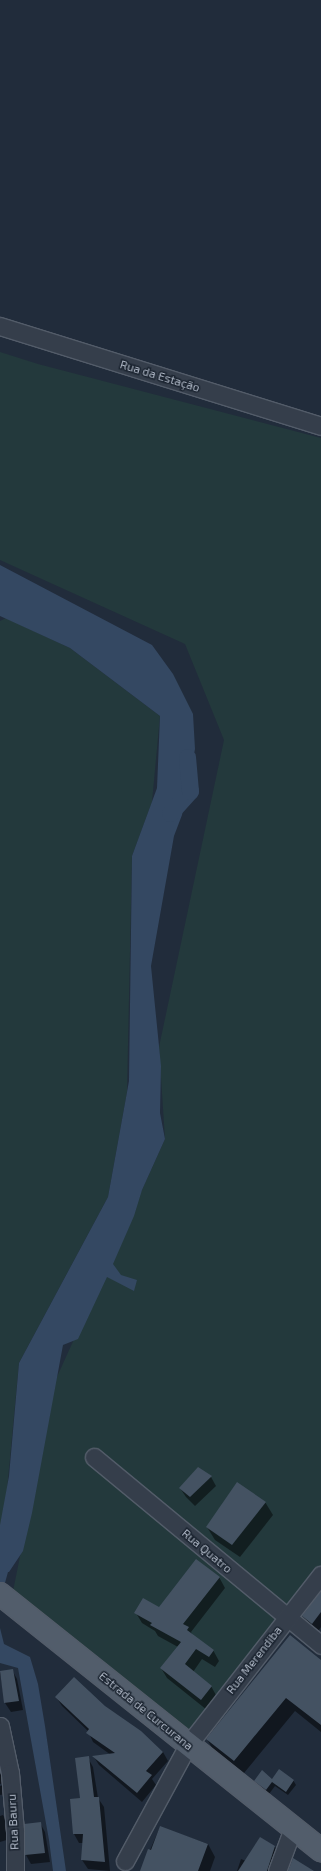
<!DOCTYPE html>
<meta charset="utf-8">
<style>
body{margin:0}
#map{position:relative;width:321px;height:1871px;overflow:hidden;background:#212c3b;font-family:"Exo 2",sans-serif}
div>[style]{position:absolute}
.green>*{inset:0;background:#23393c}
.water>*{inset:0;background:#344862}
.shadow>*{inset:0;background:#0007}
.canal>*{height:17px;margin:-8.5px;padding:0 8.5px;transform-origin:8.5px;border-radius:8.5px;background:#344862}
.building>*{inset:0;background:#445262}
.roads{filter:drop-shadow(1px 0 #535c69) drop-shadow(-1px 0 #535c69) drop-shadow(0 1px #535c69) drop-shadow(0 -1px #535c69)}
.minor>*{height:17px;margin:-8.5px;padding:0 8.5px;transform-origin:8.5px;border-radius:8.5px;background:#353e4b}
.major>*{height:22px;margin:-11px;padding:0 11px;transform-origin:11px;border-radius:11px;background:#525d6b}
span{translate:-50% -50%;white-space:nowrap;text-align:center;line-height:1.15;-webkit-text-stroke:3px #1a232f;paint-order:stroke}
.street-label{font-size:12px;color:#b0b9c7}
</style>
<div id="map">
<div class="green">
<i style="clip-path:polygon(0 352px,38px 364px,321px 438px,321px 1575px,195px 1736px,13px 1591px,56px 1379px,165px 1139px,159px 1047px,224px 740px,185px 644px,0 560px)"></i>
<i style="clip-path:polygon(6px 618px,70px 648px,160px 716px,152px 802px,132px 856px,127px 1092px,108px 1197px,19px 1363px,0 1564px,0 621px)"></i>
</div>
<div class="water">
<i style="clip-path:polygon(0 565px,152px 645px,173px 674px,193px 714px,195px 749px,182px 815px,174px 836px,151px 966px,161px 1066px,160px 1113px,165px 1139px,142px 1190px,134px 1216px,113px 1264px,121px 1275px,137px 1280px,134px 1291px,107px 1277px,78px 1339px,63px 1345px,32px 1513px,23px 1551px,9px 1572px,8px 1572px,0 1601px,0 1525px,9px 1476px,19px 1363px,108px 1197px,129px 1081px,132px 856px,157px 788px,160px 716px,70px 648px,0 616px)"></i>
<i style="clip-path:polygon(0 1628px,4px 1644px,30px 1657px,38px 1684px,45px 1726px,66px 1871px,53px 1871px,49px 1840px,18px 1668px,0 1663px)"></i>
</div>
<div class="shadow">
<i style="clip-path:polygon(211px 1477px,216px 1486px,195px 1506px,186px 1497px,180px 1488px)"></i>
<i style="clip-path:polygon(265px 1502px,273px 1515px,240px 1557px,215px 1540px,207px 1527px)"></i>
<i style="clip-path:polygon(219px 1577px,225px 1588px,191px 1632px,193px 1636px,213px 1650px,219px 1661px,215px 1667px,202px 1659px,193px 1672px,211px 1686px,217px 1697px,207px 1710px,167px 1678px,161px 1668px,178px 1647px,158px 1636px,155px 1631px,142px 1623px,136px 1613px,159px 1608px)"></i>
<i style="clip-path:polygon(321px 1600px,321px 1627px,317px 1633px,308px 1625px,303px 1616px)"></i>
<i style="clip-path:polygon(321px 1661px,321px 1732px,295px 1711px,244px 1773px,240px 1773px,215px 1753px,207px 1739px)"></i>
<i style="clip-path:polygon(12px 1670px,17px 1679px,23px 1710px,11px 1712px,5px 1703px,0 1672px)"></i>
<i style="clip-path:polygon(56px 1697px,163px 1752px,168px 1761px,152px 1779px,156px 1785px,142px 1802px,99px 1765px,94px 1757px,111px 1755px,93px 1742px,88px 1731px,62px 1706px)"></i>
<i style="clip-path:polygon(88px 1758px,93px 1767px,98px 1798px,104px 1807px,110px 1871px,88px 1869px,82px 1860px,83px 1843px,79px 1843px,74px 1834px,71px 1800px,81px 1799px)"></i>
<i style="clip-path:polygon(0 1772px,4px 1783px,0 1784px)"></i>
<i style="clip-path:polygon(293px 1780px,296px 1785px,288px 1795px,275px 1786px,269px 1794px,256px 1781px)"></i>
<i style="clip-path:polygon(4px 1785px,6px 1794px,0 1795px,0 1786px)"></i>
<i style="clip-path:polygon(3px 1815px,8px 1824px,10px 1839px,0 1842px,0 1816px)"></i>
<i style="clip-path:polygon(40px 1823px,45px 1832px,50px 1862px,31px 1864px,26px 1855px,25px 1825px)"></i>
<i style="clip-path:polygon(160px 1827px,208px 1844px,215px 1857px,210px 1871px,141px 1871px)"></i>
<i style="clip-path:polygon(260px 1838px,275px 1847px,280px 1856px,275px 1871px,237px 1871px,241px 1859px,246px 1861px)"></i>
</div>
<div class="canal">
<i style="left:170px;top:813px;width:30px;rotate:-48deg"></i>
<i style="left:190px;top:791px;width:34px;rotate:-95deg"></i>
</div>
<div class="building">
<i style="clip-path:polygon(198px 1467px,212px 1476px,190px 1497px,179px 1488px)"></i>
<i style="clip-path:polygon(237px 1482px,266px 1502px,232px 1545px,206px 1527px)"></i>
<i style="clip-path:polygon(196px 1559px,220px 1577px,183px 1624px,189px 1627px,187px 1630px,214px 1650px,209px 1657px,196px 1649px,185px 1664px,212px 1686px,201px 1700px,160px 1668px,181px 1642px,150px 1625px,152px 1623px,134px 1613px,143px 1598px,159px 1607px)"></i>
<i style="clip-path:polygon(321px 1591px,321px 1612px,312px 1624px,302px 1616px)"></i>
<i style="clip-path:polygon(290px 1635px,321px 1660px,321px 1725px,286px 1698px,234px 1761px,206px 1739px)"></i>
<i style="clip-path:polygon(13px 1669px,19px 1701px,4px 1703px,0 1671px)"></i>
<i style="clip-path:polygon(74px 1677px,105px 1706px,141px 1731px,163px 1752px,146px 1771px,152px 1775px,137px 1793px,92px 1756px,115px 1753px,86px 1733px,89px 1729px,55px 1697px)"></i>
<i style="clip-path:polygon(89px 1756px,94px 1797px,99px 1797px,105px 1862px,81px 1860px,83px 1834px,73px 1834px,70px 1799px,80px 1798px,75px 1758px)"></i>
<i style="clip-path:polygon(279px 1769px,294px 1780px,286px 1792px,272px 1782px,266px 1790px,254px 1781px,262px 1770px,272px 1779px)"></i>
<i style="clip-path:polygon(41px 1822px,45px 1853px,25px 1855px,24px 1824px)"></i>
<i style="clip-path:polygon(160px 1826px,208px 1844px,198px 1871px,140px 1871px,148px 1849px,151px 1850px)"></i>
<i style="clip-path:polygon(260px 1837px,275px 1846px,267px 1871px,238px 1871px)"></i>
<i style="clip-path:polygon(293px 1858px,314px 1871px,288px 1871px)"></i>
</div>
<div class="roads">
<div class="minor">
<i style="left:0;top:326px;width:336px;rotate:17.3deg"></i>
<i style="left:94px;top:1457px;width:295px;rotate:39.6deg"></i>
<i style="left:0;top:1726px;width:48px;rotate:78deg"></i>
<i style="left:10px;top:1773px;width:58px;rotate:85.1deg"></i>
<i style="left:15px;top:1831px;width:40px;rotate:90deg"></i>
<i style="left:125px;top:1861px;width:132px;rotate:-61.5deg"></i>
<i style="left:188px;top:1745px;width:216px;rotate:-52deg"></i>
<i style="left:277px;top:1871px;width:46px;rotate:-69.6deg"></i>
</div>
<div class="major">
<i style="left:0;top:1594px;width:411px;rotate:38.6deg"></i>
</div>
</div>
<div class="street-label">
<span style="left:160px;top:376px;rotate:17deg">Rua da Estação</span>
<span style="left:207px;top:1551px;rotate:40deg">Rua Quatro</span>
<span style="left:254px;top:1660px;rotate:-52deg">Rua Merendiba</span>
<span style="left:146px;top:1711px;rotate:39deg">Estrada de Curcurana</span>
<span style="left:13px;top:1822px;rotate:-93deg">Rua Bauru</span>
</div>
</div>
